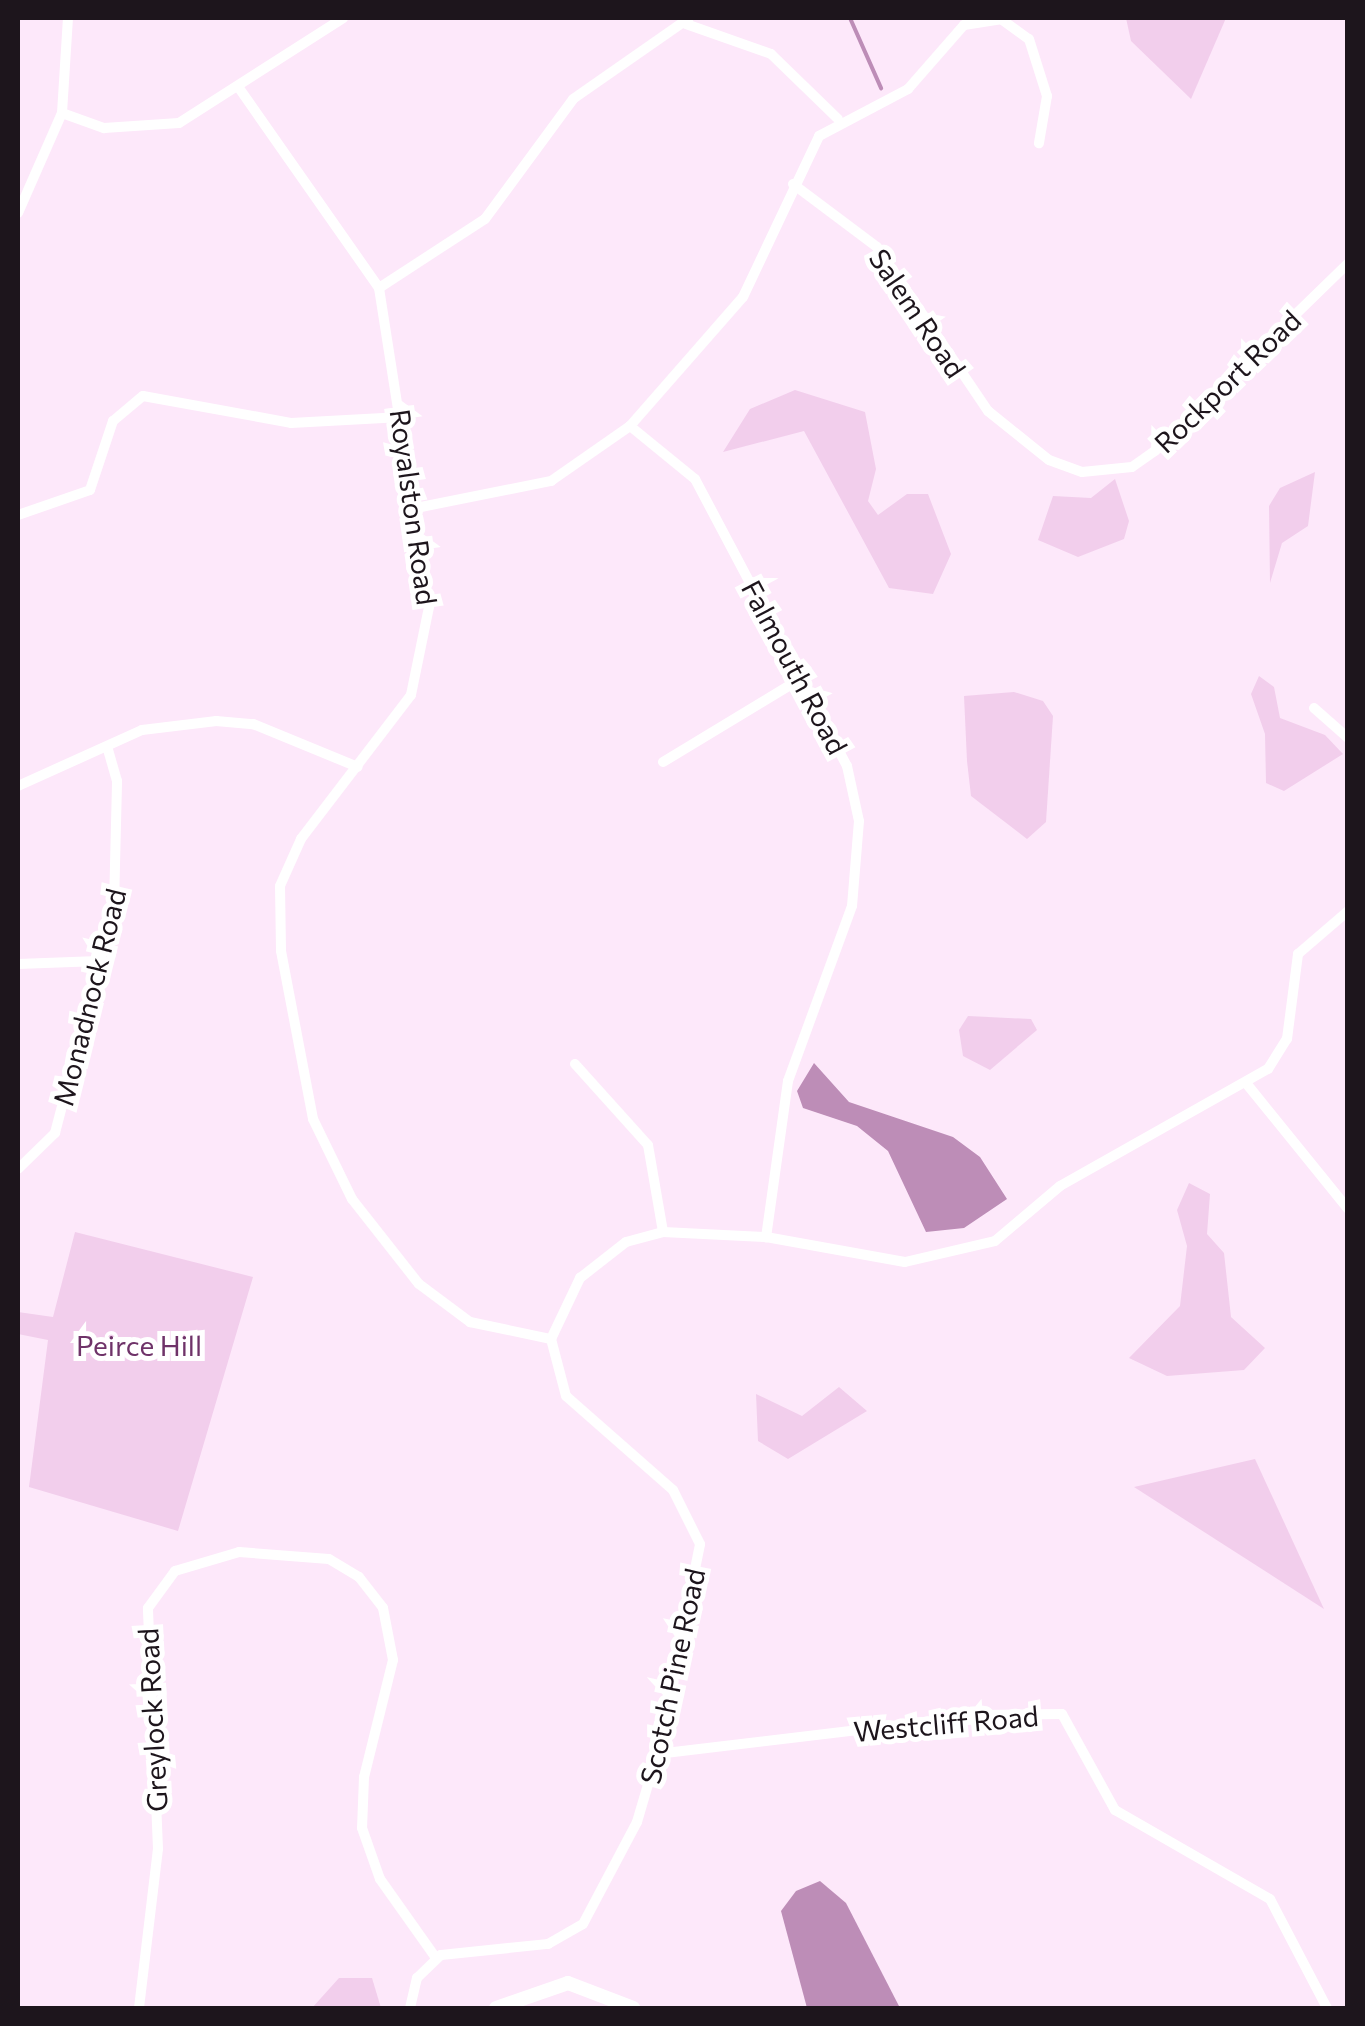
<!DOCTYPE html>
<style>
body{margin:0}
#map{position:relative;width:1365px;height:2026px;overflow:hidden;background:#fde8fa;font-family:Commissioner,sans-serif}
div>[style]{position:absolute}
.green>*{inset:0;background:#f2ceec}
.water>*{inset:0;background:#bd8db7}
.stream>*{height:4px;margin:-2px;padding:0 2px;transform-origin:2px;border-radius:2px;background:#bd8db7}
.street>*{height:10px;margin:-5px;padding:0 5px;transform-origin:5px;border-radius:5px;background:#fff}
.secondary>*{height:14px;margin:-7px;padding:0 7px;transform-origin:7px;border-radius:7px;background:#fff}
span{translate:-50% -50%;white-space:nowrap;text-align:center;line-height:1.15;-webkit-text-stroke:10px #fff;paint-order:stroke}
.street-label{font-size:28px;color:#1d151c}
.park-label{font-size:28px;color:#6f3369}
.frame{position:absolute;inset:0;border:20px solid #1d151c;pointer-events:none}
</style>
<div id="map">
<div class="green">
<i style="clip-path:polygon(1126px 18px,1226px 18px,1191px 99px,1131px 41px)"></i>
<i style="clip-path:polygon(795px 390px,865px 412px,876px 469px,868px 501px,878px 515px,907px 494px,928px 494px,951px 554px,933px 594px,889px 588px,804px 431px,723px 452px,750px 409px)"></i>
<i style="clip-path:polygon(1315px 472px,1308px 526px,1282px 543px,1270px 583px,1269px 506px,1280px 488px)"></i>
<i style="clip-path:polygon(1115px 479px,1129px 521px,1124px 539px,1078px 557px,1038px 540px,1053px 496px,1091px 498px)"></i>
<i style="clip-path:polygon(1259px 676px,1274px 687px,1280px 718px,1325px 735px,1343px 754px,1284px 791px,1266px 783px,1265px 734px,1251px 694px)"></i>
<i style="clip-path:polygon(1014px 692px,1043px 701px,1053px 716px,1046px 822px,1027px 839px,971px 796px,967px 761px,964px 696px)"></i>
<i style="clip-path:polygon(968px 1016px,1031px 1019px,1037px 1030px,990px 1070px,963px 1056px,959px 1030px)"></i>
<i style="clip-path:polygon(1189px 1183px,1210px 1194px,1207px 1234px,1224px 1253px,1231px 1317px,1265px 1348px,1244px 1370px,1167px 1376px,1129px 1358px,1180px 1306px,1187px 1246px,1177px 1210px)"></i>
<i style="clip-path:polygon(75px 1232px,253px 1277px,178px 1531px,29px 1487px,48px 1340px,18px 1334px,18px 1312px,53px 1317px)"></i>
<i style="clip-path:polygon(839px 1387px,867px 1411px,788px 1459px,758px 1441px,756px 1394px,802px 1416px)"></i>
<i style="clip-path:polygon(1255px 1459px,1324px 1609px,1134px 1487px)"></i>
<i style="clip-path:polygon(339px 1978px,372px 1978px,381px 2008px,312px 2008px)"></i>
</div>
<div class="water">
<i style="clip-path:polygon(814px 1063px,849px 1102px,953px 1137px,980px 1157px,1007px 1199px,964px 1228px,926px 1232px,888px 1151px,857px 1126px,803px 1108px,797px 1091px)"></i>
<i style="clip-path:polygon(820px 1881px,846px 1903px,900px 2008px,807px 2008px,781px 1911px,796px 1891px)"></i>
</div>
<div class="stream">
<i style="left:850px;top:18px;width:77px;rotate:66.1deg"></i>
</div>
<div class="street">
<i style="left:686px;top:24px;width:90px;rotate:19.4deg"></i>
<i style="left:771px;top:54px;width:93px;rotate:44.1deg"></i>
<i style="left:239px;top:88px;width:244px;rotate:55deg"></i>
<i style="left:379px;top:288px;width:323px;rotate:81.1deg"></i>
<i style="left:429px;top:607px;width:90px;rotate:101.6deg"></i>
<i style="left:411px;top:695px;width:181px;rotate:127.4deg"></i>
<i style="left:301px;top:839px;width:51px;rotate:114.1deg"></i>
<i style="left:280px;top:886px;width:65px;rotate:89.1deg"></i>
<i style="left:281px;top:951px;width:171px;rotate:79.2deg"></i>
<i style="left:313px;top:1119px;width:89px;rotate:64deg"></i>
<i style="left:352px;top:1199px;width:108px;rotate:51.8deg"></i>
<i style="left:419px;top:1284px;width:64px;rotate:36.7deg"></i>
<i style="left:470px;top:1322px;width:83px;rotate:11.9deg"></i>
<i style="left:62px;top:113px;width:45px;rotate:19.7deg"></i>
<i style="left:104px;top:128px;width:75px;rotate:-3.8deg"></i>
<i style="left:179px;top:123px;width:195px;rotate:-32.6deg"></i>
<i style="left:793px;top:184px;width:105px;rotate:36.9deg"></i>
<i style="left:877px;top:247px;width:198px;rotate:55.9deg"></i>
<i style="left:988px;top:411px;width:78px;rotate:38.8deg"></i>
<i style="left:1049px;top:460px;width:35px;rotate:20deg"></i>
<i style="left:1082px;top:472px;width:50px;rotate:-5.7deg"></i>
<i style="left:1132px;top:467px;width:28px;rotate:-35deg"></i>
<i style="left:1155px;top:451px;width:269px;rotate:-44.2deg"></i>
<i style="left:18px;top:213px;width:109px;rotate:-66.3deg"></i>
<i style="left:62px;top:113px;width:95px;rotate:-86.4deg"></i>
<i style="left:379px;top:288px;width:126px;rotate:-33.1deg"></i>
<i style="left:485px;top:219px;width:149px;rotate:-53.7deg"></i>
<i style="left:573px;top:99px;width:141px;rotate:-34.9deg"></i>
<i style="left:630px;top:426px;width:84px;rotate:39.2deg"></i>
<i style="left:695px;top:479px;width:325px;rotate:62.1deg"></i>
<i style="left:847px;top:766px;width:56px;rotate:77.7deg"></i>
<i style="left:859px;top:821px;width:85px;rotate:94.7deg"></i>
<i style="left:852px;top:906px;width:186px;rotate:110.1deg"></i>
<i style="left:788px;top:1081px;width:158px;rotate:98deg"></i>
<i style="left:416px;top:508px;width:138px;rotate:-11.3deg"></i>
<i style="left:551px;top:481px;width:96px;rotate:-34.8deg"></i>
<i style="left:630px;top:426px;width:171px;rotate:-48.8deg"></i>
<i style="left:743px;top:297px;width:178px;rotate:-64.7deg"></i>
<i style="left:819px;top:136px;width:101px;rotate:-27.8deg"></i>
<i style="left:908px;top:89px;width:85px;rotate:-48.8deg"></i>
<i style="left:964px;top:25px;width:37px;rotate:-9deg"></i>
<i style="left:1001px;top:19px;width:34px;rotate:36deg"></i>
<i style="left:1029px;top:39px;width:60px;rotate:72.5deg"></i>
<i style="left:1047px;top:96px;width:48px;rotate:99.7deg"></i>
<i style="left:18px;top:515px;width:76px;rotate:-19.1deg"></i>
<i style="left:90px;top:490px;width:73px;rotate:-71.6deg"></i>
<i style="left:113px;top:421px;width:39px;rotate:-40deg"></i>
<i style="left:143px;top:396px;width:150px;rotate:10.3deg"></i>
<i style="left:291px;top:423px;width:111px;rotate:-3.1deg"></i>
<i style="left:1314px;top:708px;width:45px;rotate:41.4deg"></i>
<i style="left:663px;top:762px;width:160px;rotate:-31.2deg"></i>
<i style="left:18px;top:786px;width:136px;rotate:-24.3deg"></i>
<i style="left:142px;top:730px;width:75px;rotate:-6.9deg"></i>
<i style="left:216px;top:721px;width:37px;rotate:5deg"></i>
<i style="left:253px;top:724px;width:113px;rotate:22.3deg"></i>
<i style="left:18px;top:964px;width:81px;rotate:-2.1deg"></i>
<i style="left:575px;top:1064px;width:109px;rotate:48deg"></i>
<i style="left:648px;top:1145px;width:88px;rotate:80.2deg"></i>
<i style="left:1246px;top:1083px;width:162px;rotate:51deg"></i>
<i style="left:18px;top:1169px;width:52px;rotate:-44.2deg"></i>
<i style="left:55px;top:1133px;width:235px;rotate:-75.4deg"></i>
<i style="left:114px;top:906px;width:125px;rotate:-88.6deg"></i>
<i style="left:117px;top:781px;width:35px;rotate:-106deg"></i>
<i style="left:657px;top:1754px;width:327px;rotate:-6.8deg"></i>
<i style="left:982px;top:1715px;width:80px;rotate:-0.7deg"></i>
<i style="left:1062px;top:1714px;width:110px;rotate:61.1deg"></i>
<i style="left:1115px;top:1810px;width:179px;rotate:29.9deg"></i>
<i style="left:1270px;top:1899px;width:123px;rotate:62.4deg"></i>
<i style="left:139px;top:2008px;width:160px;rotate:-83.2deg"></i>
<i style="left:158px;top:1849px;width:241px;rotate:-92.4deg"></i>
<i style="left:148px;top:1608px;width:46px;rotate:-53.9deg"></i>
<i style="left:175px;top:1571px;width:67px;rotate:-16.5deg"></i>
<i style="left:239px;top:1552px;width:90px;rotate:4.4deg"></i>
<i style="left:329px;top:1559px;width:35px;rotate:31deg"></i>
<i style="left:359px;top:1577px;width:39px;rotate:52deg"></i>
<i style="left:383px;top:1608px;width:53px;rotate:79.1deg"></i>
<i style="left:393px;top:1660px;width:121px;rotate:103.9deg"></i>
<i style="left:364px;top:1777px;width:51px;rotate:92.2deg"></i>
<i style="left:362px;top:1828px;width:54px;rotate:70.6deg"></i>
<i style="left:380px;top:1879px;width:97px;rotate:54.7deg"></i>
<i style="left:410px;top:2008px;width:31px;rotate:-77deg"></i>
<i style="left:417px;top:1978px;width:33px;rotate:-44deg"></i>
<i style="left:441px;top:1955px;width:108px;rotate:-5.9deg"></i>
<i style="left:548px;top:1944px;width:40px;rotate:-29.7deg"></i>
<i style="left:583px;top:1924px;width:115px;rotate:-62.1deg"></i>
<i style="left:637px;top:1822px;width:71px;rotate:-73.6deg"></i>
<i style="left:657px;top:1754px;width:214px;rotate:-78.4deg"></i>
<i style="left:700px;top:1544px;width:60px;rotate:-116.6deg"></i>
<i style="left:673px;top:1490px;width:142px;rotate:-138.7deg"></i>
<i style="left:566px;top:1396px;width:59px;rotate:-104.7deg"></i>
<i style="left:551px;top:1339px;width:68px;rotate:-64.6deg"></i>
<i style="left:580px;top:1278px;width:58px;rotate:-38deg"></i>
<i style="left:626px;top:1242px;width:38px;rotate:-15deg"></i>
<i style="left:663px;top:1232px;width:103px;rotate:2.8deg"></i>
<i style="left:766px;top:1237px;width:141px;rotate:10.2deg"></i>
<i style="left:905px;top:1262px;width:92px;rotate:-13.1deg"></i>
<i style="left:995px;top:1241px;width:85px;rotate:-40.2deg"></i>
<i style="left:1060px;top:1186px;width:239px;rotate:-29.4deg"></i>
<i style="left:1268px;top:1069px;width:36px;rotate:-58deg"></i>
<i style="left:1287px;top:1039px;width:86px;rotate:-82.6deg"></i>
<i style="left:1298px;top:954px;width:66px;rotate:-40.7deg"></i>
</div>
<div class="secondary">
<i style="left:496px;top:2008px;width:76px;rotate:-19.1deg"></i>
<i style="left:568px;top:1983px;width:70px;rotate:21deg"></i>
</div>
<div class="street-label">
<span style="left:918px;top:313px;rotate:56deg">Salem Road</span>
<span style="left:1227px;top:381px;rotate:-44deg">Rockport Road</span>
<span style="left:414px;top:507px;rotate:82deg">Royalston Road</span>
<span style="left:795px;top:667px;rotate:62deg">Falmouth Road</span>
<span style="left:89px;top:997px;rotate:-76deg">Monadnock Road</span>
<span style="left:672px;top:1676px;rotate:-78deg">Scotch Pine Road</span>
<span style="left:152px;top:1720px;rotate:-93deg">Greylock Road</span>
<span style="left:946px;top:1723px;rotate:-5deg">Westcliff Road</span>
</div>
<div class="park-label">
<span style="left:139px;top:1345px">Peirce Hill</span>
</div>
<div class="frame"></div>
</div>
